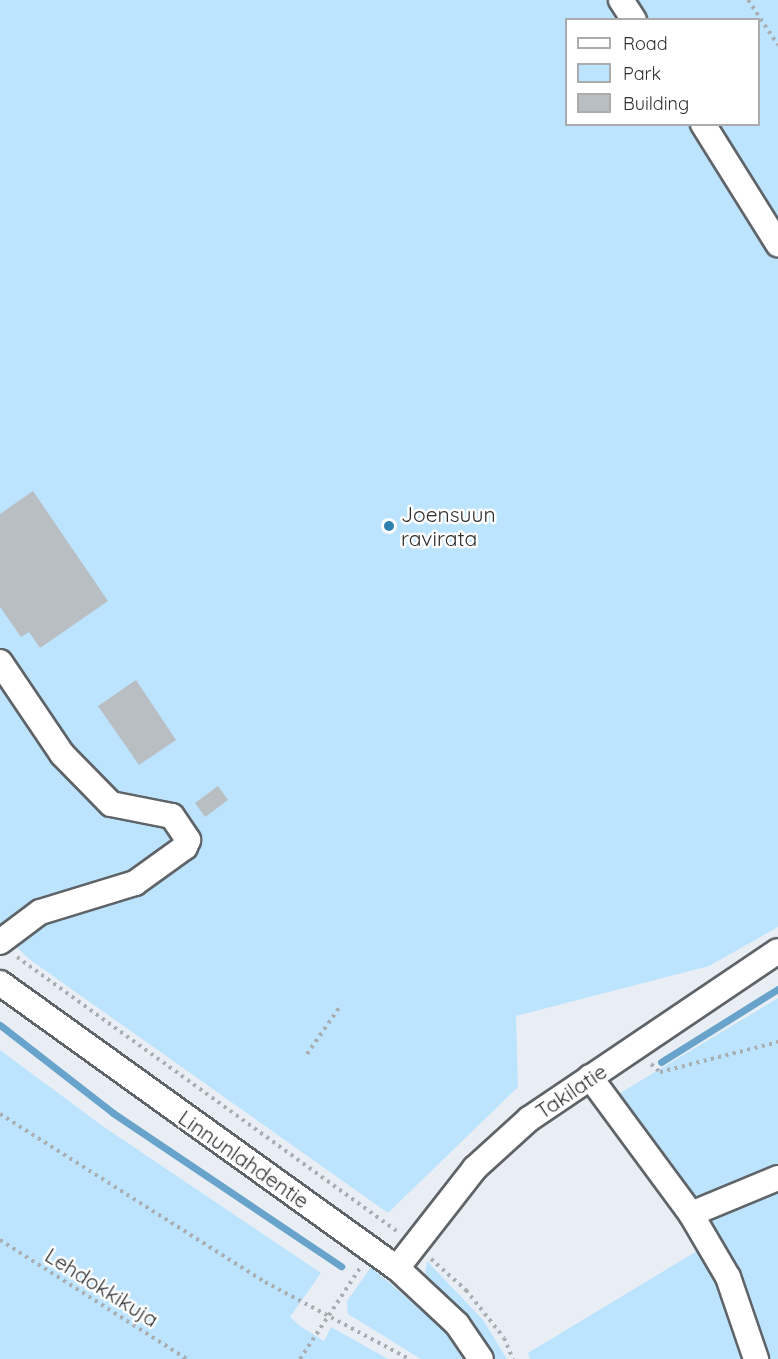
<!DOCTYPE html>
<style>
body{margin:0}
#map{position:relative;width:778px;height:1359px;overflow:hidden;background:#e8eef3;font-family:Quicksand,sans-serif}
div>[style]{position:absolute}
.green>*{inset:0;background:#bde4ff}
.stream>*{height:7px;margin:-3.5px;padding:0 3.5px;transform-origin:3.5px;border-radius:3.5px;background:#67a3ca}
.building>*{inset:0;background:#b8bec2}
.path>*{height:4px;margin-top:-2px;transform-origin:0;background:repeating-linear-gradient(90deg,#a9aeb2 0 3px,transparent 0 7.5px)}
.roads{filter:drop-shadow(2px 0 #5f6468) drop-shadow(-2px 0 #5f6468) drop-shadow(0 2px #5f6468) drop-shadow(0 -2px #5f6468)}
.minor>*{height:24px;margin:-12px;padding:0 12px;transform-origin:12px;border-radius:12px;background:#fff}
.dots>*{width:16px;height:16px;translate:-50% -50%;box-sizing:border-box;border:3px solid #fff;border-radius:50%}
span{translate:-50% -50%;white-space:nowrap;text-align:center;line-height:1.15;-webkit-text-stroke:5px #fff;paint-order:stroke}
.poi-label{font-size:21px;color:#2d2f31}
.left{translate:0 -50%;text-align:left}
.street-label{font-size:21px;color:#2d2f31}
.legend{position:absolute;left:565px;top:18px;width:195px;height:108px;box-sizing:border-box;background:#fff;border:2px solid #abacad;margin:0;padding:8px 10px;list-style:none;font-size:18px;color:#2d2f31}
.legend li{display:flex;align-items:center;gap:12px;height:30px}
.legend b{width:30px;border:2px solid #abacad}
</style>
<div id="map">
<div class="green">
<i style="clip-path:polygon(evenodd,0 0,778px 0,778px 927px,709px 966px,516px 1016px,518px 1087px,388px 1213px,29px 959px,0 931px,0 0,566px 20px,758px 20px,758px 124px,566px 124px,566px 20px)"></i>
<i style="clip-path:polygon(778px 998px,778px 1359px,530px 1359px,528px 1353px,715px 1240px,612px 1098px)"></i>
<i style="clip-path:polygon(0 1050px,104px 1127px,321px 1273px,290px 1317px,300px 1326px,324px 1341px,331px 1327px,388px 1359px,0 1359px)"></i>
<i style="clip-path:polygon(427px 1261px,483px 1320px,507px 1359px,494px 1359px,425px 1274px)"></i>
<i style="clip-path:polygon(371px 1267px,444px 1330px,463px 1359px,421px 1359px,348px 1314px,347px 1301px)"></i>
</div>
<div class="stream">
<i style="left:0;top:1025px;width:143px;rotate:37.9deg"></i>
<i style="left:113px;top:1113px;width:275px;rotate:33.9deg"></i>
<i style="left:661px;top:1062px;width:138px;rotate:-32deg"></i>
</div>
<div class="building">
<i style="clip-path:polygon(33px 491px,108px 601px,40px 648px,29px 632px,21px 637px,0 607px,0 514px)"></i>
<i style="clip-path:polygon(136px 680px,176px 740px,139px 765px,98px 706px)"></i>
<i style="clip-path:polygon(218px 786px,228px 800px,205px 817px,195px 803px)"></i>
</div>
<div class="path">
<i style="left:748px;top:0;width:54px;rotate:56.3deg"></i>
<i style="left:17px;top:957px;width:468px;rotate:35.8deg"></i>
<i style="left:307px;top:1054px;width:60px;rotate:-55.2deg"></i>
<i style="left:651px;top:1064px;width:12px;rotate:42deg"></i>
<i style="left:660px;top:1072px;width:122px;rotate:-14.3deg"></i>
<i style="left:0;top:1114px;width:314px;rotate:32.4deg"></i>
<i style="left:265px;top:1282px;width:163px;rotate:28.1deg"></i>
<i style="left:0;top:1240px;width:222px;rotate:32.5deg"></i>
<i style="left:431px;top:1259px;width:47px;rotate:41.5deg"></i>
<i style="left:466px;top:1290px;width:61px;rotate:51.6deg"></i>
<i style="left:504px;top:1338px;width:23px;rotate:67deg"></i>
<i style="left:300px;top:1359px;width:109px;rotate:-56.6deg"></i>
</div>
<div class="roads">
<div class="minor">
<i style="left:621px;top:0;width:24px;rotate:57deg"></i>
<i style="left:703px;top:124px;width:142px;rotate:58deg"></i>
<i style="left:0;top:662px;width:111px;rotate:56deg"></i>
<i style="left:62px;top:754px;width:70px;rotate:45.6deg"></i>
<i style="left:111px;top:804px;width:62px;rotate:11.1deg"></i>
<i style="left:172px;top:816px;width:29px;rotate:56deg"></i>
<i style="left:188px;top:840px;width:8px;rotate:113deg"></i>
<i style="left:185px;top:847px;width:62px;rotate:144.2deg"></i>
<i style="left:135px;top:883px;width:99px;rotate:163deg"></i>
<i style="left:40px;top:912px;width:50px;rotate:143.1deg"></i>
<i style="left:0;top:983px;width:489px;rotate:35.7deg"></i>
<i style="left:397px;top:1268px;width:82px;rotate:43deg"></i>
<i style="left:457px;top:1324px;width:42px;rotate:55.6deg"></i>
<i style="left:590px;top:1077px;width:170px;rotate:53.6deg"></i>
<i style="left:691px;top:1214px;width:73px;rotate:59.6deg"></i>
<i style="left:728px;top:1277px;width:87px;rotate:71.1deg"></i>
<i style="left:691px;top:1214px;width:94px;rotate:-22.5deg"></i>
<i style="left:397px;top:1268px;width:127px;rotate:-52deg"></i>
<i style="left:475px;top:1168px;width:73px;rotate:-42.2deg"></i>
<i style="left:529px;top:1119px;width:300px;rotate:-34deg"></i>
</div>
</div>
<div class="dots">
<i style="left:389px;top:526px;background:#2d80b0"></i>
</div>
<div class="poi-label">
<span class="left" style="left:401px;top:526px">Joensuun<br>ravirata</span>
</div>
<div class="street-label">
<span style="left:571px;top:1091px;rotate:-34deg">Takilatie</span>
<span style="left:244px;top:1159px;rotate:35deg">Linnunlahdentie</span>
<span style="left:102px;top:1287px;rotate:32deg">Lehdokkikuja</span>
</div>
<ul class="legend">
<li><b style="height:8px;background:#fff"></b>Road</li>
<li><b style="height:16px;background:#bde4ff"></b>Park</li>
<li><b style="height:16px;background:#b8bec2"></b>Building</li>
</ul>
</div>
